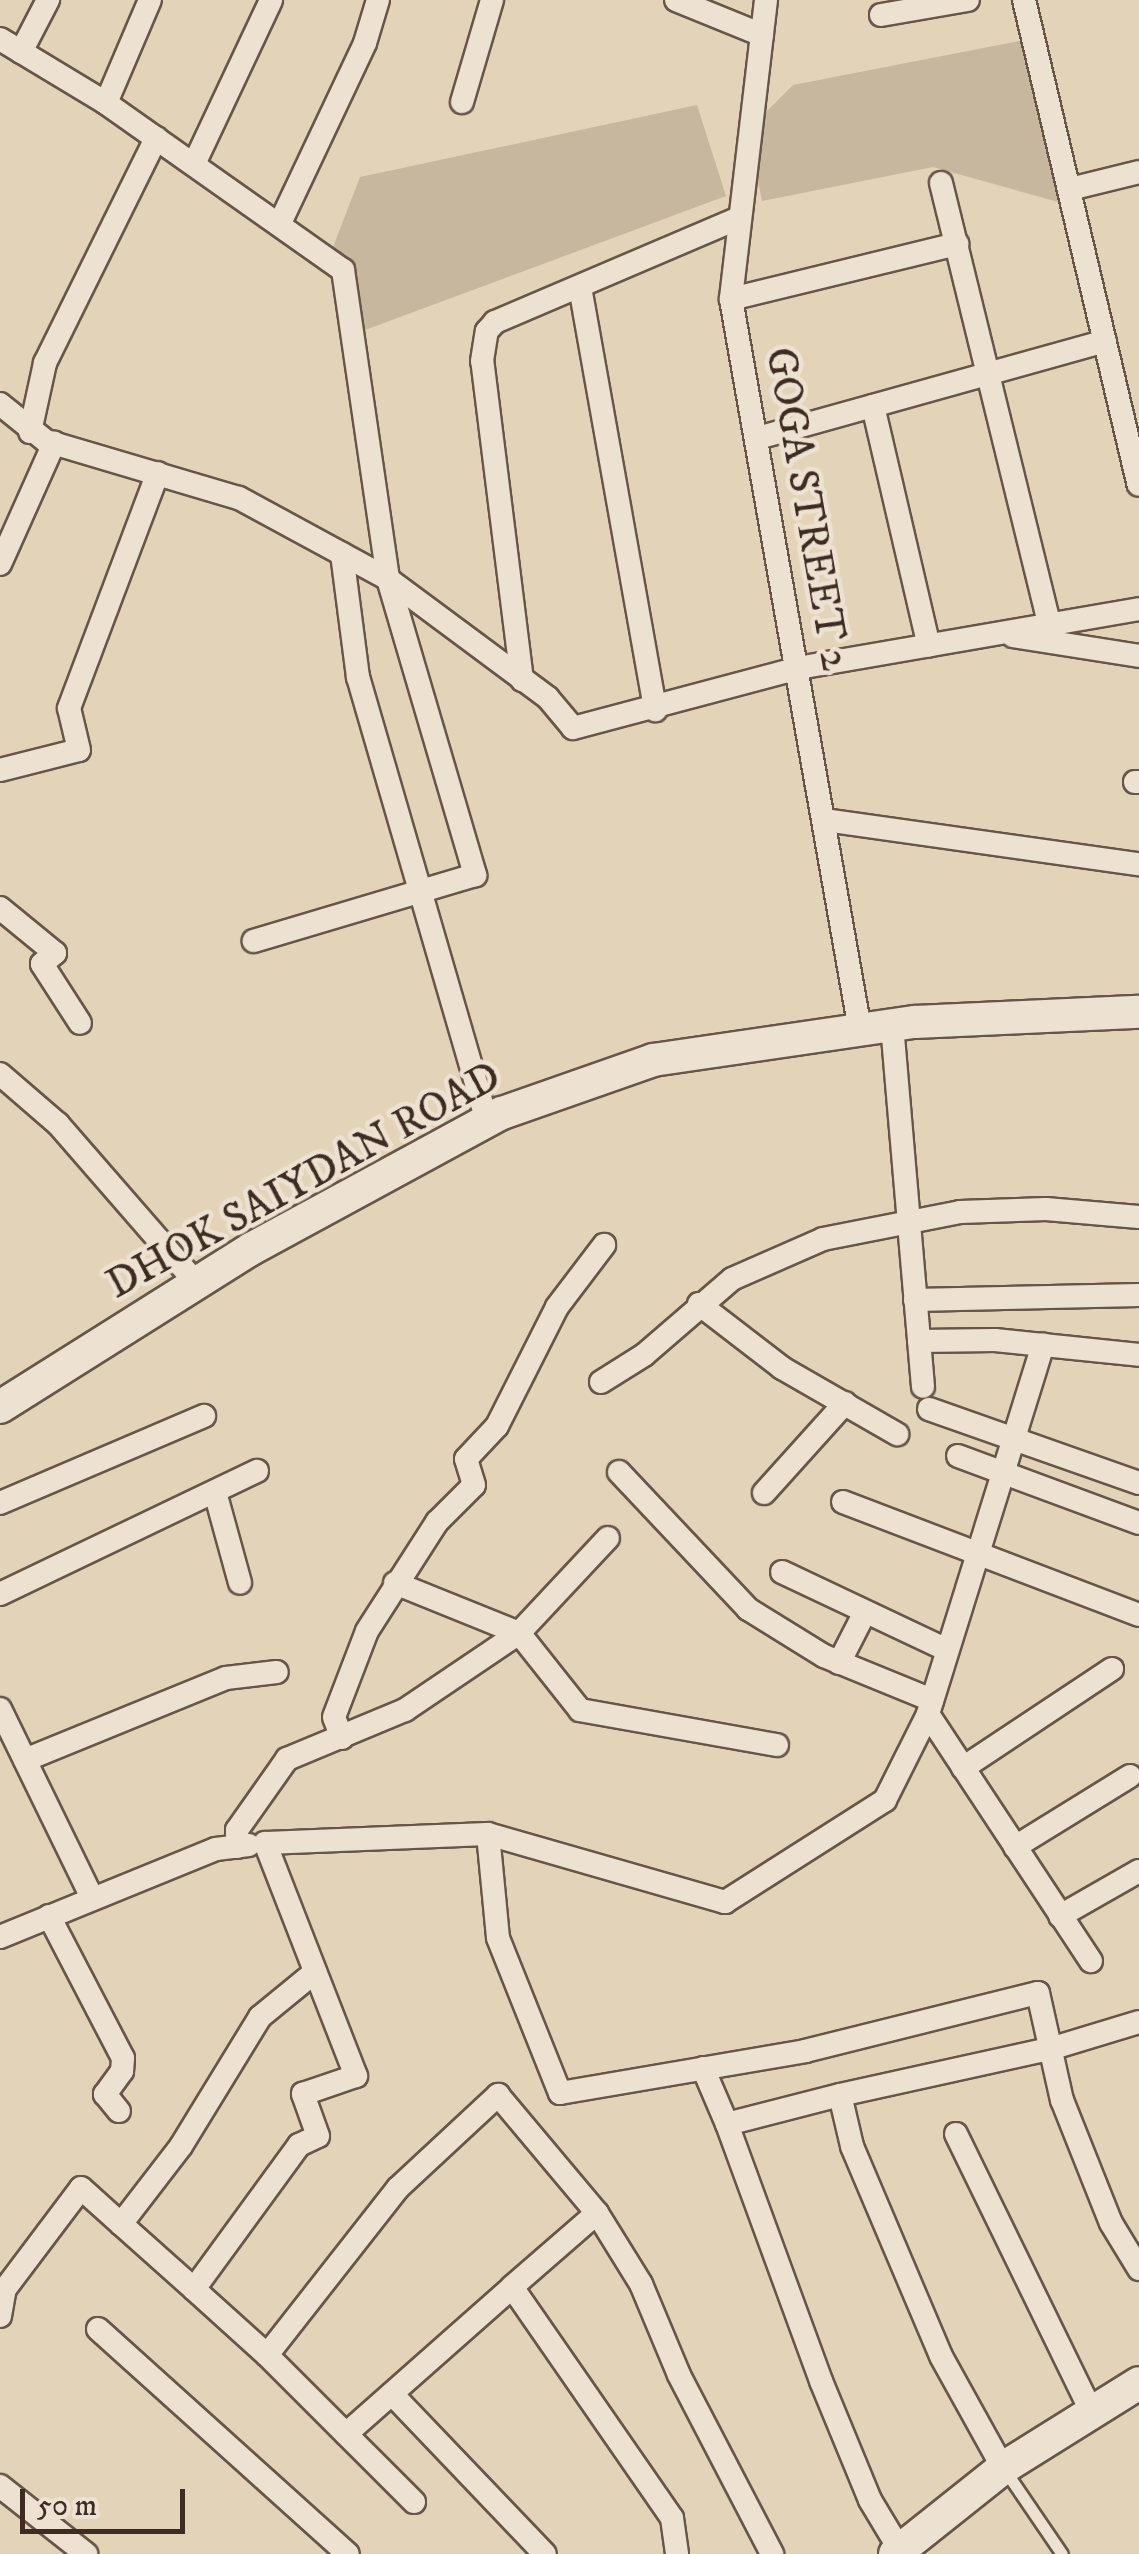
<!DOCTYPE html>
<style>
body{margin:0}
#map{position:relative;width:1139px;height:2554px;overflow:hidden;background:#e3d3b8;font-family:"IM FELL DW Pica",serif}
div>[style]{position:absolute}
.green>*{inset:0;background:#c7b79f}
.roads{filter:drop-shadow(2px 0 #675648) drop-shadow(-2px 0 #675648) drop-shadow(0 2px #675648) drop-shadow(0 -2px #675648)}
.lane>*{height:11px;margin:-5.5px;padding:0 5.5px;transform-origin:5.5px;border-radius:5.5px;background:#ede2d1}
.street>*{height:22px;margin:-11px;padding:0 11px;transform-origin:11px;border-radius:11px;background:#ede2d1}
.secondary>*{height:32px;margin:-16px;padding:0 16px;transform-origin:16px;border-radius:16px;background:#ede2d1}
span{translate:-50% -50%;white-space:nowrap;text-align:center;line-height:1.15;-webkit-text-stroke:9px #ede2d1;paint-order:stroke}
.street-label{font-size:42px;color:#3e2c23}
.scale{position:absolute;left:20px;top:2489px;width:165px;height:45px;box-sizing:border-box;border:5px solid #3e2c23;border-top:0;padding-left:12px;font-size:30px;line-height:35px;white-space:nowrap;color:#3e2c23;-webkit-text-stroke:8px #ede2d1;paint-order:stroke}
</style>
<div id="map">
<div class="green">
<i style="clip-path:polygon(1030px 39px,1062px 203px,933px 167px,762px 201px,748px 130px,793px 85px)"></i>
<i style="clip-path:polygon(697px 105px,726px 196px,365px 330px,349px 268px,333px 247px,360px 177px)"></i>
</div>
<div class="roads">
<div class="lane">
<i style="left:1006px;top:2472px;width:99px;rotate:55.7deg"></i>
</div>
<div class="street">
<i style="left:676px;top:0;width:93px;rotate:22.1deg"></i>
<i style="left:766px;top:0;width:301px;rotate:96.7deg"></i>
<i style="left:731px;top:299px;width:742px;rotate:79.99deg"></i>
<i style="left:1024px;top:0;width:498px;rotate:76.7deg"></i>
<i style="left:881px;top:15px;width:88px;rotate:-9.8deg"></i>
<i style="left:0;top:39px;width:124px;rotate:31.1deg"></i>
<i style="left:106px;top:103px;width:290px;rotate:35.2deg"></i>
<i style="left:343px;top:270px;width:312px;rotate:81.7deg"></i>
<i style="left:388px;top:579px;width:199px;rotate:36.6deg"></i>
<i style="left:548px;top:698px;width:39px;rotate:50deg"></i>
<i style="left:573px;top:728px;width:233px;rotate:-14.9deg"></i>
<i style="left:798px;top:668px;width:346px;rotate:-9.8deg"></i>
<i style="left:21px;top:52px;width:59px;rotate:-62.6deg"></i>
<i style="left:462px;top:102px;width:106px;rotate:-73.6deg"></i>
<i style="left:106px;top:103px;width:112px;rotate:-66.9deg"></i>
<i style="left:194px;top:164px;width:181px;rotate:-64.8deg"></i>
<i style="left:941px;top:183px;width:454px;rotate:76.2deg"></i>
<i style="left:1070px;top:189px;width:71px;rotate:-13.8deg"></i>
<i style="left:280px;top:223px;width:199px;rotate:-64.7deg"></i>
<i style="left:365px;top:43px;width:45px;rotate:-73.2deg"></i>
<i style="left:580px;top:287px;width:430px;rotate:79.9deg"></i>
<i style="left:731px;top:299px;width:233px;rotate:-13.7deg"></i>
<i style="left:0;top:404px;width:59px;rotate:38.8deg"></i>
<i style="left:46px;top:441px;width:201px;rotate:16.5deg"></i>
<i style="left:239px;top:498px;width:170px;rotate:28.5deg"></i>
<i style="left:388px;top:579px;width:309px;rotate:73.6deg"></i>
<i style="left:475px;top:875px;width:231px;rotate:163.4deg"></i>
<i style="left:873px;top:406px;width:246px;rotate:76.9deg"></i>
<i style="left:30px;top:432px;width:71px;rotate:-77.7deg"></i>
<i style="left:45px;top:363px;width:251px;rotate:-63.7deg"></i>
<i style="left:758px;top:438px;width:360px;rotate:-15.6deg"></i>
<i style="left:342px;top:554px;width:124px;rotate:82.6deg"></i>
<i style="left:358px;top:677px;width:462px;rotate:73.8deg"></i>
<i style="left:0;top:564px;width:133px;rotate:-65.9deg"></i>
<i style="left:1013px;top:636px;width:128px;rotate:9deg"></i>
<i style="left:522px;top:680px;width:321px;rotate:-97.1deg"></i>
<i style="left:482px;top:361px;width:30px;rotate:-81deg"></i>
<i style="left:487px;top:331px;width:12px;rotate:-48deg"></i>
<i style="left:495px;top:322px;width:263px;rotate:-23.1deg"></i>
<i style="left:0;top:770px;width:81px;rotate:-14.2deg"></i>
<i style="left:79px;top:750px;width:43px;rotate:-103.4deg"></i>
<i style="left:69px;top:708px;width:251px;rotate:-69.3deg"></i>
<i style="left:1135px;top:782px;width:4px"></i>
<i style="left:824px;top:820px;width:318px;rotate:8deg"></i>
<i style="left:0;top:908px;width:71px;rotate:39.3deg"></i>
<i style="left:55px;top:953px;width:17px;rotate:140deg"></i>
<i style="left:42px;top:964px;width:70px;rotate:57.2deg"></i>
<i style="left:892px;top:1025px;width:363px;rotate:85.1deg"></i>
<i style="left:0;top:1074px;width:77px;rotate:40.8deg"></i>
<i style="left:58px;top:1124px;width:211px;rotate:49deg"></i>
<i style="left:915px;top:1300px;width:224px;rotate:-1.3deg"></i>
<i style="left:699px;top:1304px;width:105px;rotate:37.6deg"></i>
<i style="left:782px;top:1368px;width:133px;rotate:29.9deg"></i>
<i style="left:919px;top:1341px;width:76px;rotate:-0.8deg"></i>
<i style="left:995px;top:1340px;width:145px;rotate:5.9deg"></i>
<i style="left:601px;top:1382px;width:51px;rotate:-32.1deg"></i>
<i style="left:644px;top:1355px;width:116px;rotate:-40.8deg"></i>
<i style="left:732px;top:1279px;width:99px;rotate:-23.7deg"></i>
<i style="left:823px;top:1239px;width:140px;rotate:-11.1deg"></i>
<i style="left:960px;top:1212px;width:86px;rotate:-2deg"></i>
<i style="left:1046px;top:1209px;width:93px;rotate:4.9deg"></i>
<i style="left:929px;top:1409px;width:223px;rotate:19.4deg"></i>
<i style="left:958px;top:1456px;width:193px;rotate:20.3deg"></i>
<i style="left:619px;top:1472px;width:188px;rotate:46.7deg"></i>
<i style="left:748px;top:1609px;width:89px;rotate:31.7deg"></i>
<i style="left:824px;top:1656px;width:117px;rotate:22.2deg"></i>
<i style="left:215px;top:1492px;width:94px;rotate:74.6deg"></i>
<i style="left:764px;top:1493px;width:121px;rotate:-48deg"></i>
<i style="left:843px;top:1502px;width:317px;rotate:20.9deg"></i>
<i style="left:0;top:1503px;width:222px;rotate:-23.1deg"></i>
<i style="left:782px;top:1572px;width:180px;rotate:25.3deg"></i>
<i style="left:395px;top:1583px;width:134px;rotate:22deg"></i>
<i style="left:519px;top:1633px;width:98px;rotate:51.6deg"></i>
<i style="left:580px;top:1710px;width:200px;rotate:10.1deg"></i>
<i style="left:0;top:1594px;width:285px;rotate:-25.6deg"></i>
<i style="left:839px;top:1663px;width:55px;rotate:-63deg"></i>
<i style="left:0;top:1709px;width:210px;rotate:64deg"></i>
<i style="left:928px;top:1714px;width:296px;rotate:56.6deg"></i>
<i style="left:342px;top:1738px;width:22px;rotate:-111deg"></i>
<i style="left:334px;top:1717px;width:92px;rotate:-69deg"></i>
<i style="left:367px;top:1631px;width:130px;rotate:-57.3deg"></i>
<i style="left:437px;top:1522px;width:52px;rotate:-45deg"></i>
<i style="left:474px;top:1485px;width:27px;rotate:-107deg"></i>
<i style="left:466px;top:1459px;width:45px;rotate:-46.8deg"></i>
<i style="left:497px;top:1426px;width:133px;rotate:-63.2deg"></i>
<i style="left:557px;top:1307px;width:78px;rotate:-52.8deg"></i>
<i style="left:25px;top:1760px;width:217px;rotate:-22.2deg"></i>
<i style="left:226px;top:1678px;width:51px;rotate:-6.7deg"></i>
<i style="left:963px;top:1768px;width:179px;rotate:-33.6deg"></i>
<i style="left:488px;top:1834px;width:104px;rotate:84.5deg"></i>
<i style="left:498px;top:1938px;width:167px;rotate:68.2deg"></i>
<i style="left:560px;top:2093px;width:249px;rotate:-9.7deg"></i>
<i style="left:805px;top:2051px;width:240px;rotate:-14deg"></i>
<i style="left:1038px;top:1993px;width:110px;rotate:77.4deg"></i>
<i style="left:1062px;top:2100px;width:132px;rotate:68.3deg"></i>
<i style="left:1111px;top:2223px;width:54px;rotate:58.7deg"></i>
<i style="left:237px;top:1847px;width:17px;rotate:-90deg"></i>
<i style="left:237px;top:1830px;width:87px;rotate:-54.8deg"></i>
<i style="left:287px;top:1759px;width:128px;rotate:-22.6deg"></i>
<i style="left:405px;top:1710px;width:138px;rotate:-34deg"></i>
<i style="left:519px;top:1633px;width:130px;rotate:-46.9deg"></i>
<i style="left:1015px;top:1847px;width:135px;rotate:-31.7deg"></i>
<i style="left:49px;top:1916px;width:160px;rotate:62.5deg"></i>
<i style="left:123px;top:2058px;width:13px;rotate:94deg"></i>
<i style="left:122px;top:2071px;width:29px;rotate:126deg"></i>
<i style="left:105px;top:2094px;width:22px;rotate:51deg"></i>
<i style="left:1060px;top:1916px;width:91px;rotate:-29.7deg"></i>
<i style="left:0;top:1937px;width:233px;rotate:-22.2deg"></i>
<i style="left:216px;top:1849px;width:33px;rotate:-7deg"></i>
<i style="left:703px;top:2068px;width:61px;rotate:66.8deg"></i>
<i style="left:727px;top:2124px;width:117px;rotate:-14.4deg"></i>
<i style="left:727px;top:2124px;width:274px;rotate:69.9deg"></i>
<i style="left:821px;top:2381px;width:129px;rotate:67.6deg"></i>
<i style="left:870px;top:2500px;width:58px;rotate:59deg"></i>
<i style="left:956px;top:2134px;width:310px;rotate:64deg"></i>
<i style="left:597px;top:2213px;width:113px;rotate:139deg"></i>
<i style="left:512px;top:2287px;width:281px;rotate:55.3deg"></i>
<i style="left:672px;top:2518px;width:36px;rotate:82deg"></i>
<i style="left:194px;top:2289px;width:98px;rotate:-138.3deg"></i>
<i style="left:121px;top:2224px;width:98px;rotate:-52.4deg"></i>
<i style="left:181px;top:2146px;width:151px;rotate:-58.5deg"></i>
<i style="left:260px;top:2017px;width:71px;rotate:-39.3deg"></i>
<i style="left:0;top:2316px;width:27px;rotate:-80deg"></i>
<i style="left:5px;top:2289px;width:126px;rotate:-53deg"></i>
<i style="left:81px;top:2188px;width:54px;rotate:42deg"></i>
<i style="left:98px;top:2329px;width:336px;rotate:42deg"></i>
<i style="left:267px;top:2355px;width:98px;rotate:-137.9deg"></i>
<i style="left:194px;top:2289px;width:178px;rotate:-53.9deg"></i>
<i style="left:299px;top:2145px;width:21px;rotate:-25deg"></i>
<i style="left:318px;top:2136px;width:45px;rotate:-109.7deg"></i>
<i style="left:303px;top:2094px;width:56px;rotate:-18.8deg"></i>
<i style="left:356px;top:2076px;width:250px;rotate:-111.3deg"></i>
<i style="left:265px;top:1843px;width:223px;rotate:-2.3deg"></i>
<i style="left:488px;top:1834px;width:247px;rotate:16deg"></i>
<i style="left:725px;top:1902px;width:190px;rotate:-32.5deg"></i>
<i style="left:885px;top:1800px;width:96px;rotate:-63.4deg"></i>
<i style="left:928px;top:1714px;width:387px;rotate:-72.7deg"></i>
<i style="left:392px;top:2394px;width:221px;rotate:46.3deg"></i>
<i style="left:346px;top:2434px;width:222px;rotate:-41.5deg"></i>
<i style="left:1003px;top:2468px;width:128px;rotate:-119deg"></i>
<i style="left:941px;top:2356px;width:228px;rotate:-113deg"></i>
<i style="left:852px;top:2146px;width:52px;rotate:-103.2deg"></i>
<i style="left:840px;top:2095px;width:215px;rotate:-12.4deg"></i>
<i style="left:1050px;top:2049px;width:93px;rotate:-16.9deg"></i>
<i style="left:0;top:2486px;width:110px;rotate:38.3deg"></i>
<i style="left:414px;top:2502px;width:208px;rotate:-135deg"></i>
<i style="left:267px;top:2355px;width:212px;rotate:-51.9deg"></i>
<i style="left:398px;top:2188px;width:137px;rotate:-42.9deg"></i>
<i style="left:498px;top:2095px;width:154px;rotate:50deg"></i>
<i style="left:597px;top:2213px;width:84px;rotate:58.2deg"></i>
<i style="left:641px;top:2284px;width:99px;rotate:67.3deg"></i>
<i style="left:679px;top:2375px;width:202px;rotate:62.5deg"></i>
</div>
<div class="secondary">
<i style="left:0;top:1407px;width:297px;rotate:-32.2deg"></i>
<i style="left:251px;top:1249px;width:285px;rotate:-28.5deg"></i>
<i style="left:502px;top:1113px;width:160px;rotate:-19.3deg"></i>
<i style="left:653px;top:1060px;width:265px;rotate:-8.3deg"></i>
<i style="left:915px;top:1022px;width:224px;rotate:-2.6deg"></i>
<i style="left:895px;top:2554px;width:138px;rotate:-38.5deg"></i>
<i style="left:1003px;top:2468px;width:160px;rotate:-32deg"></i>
</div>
</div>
<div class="street-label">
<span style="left:807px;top:509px;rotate:80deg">GOGA STREET 2</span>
<span style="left:304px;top:1181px;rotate:-29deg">DHOK SAIYDAN ROAD</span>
</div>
<div class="scale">50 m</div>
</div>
